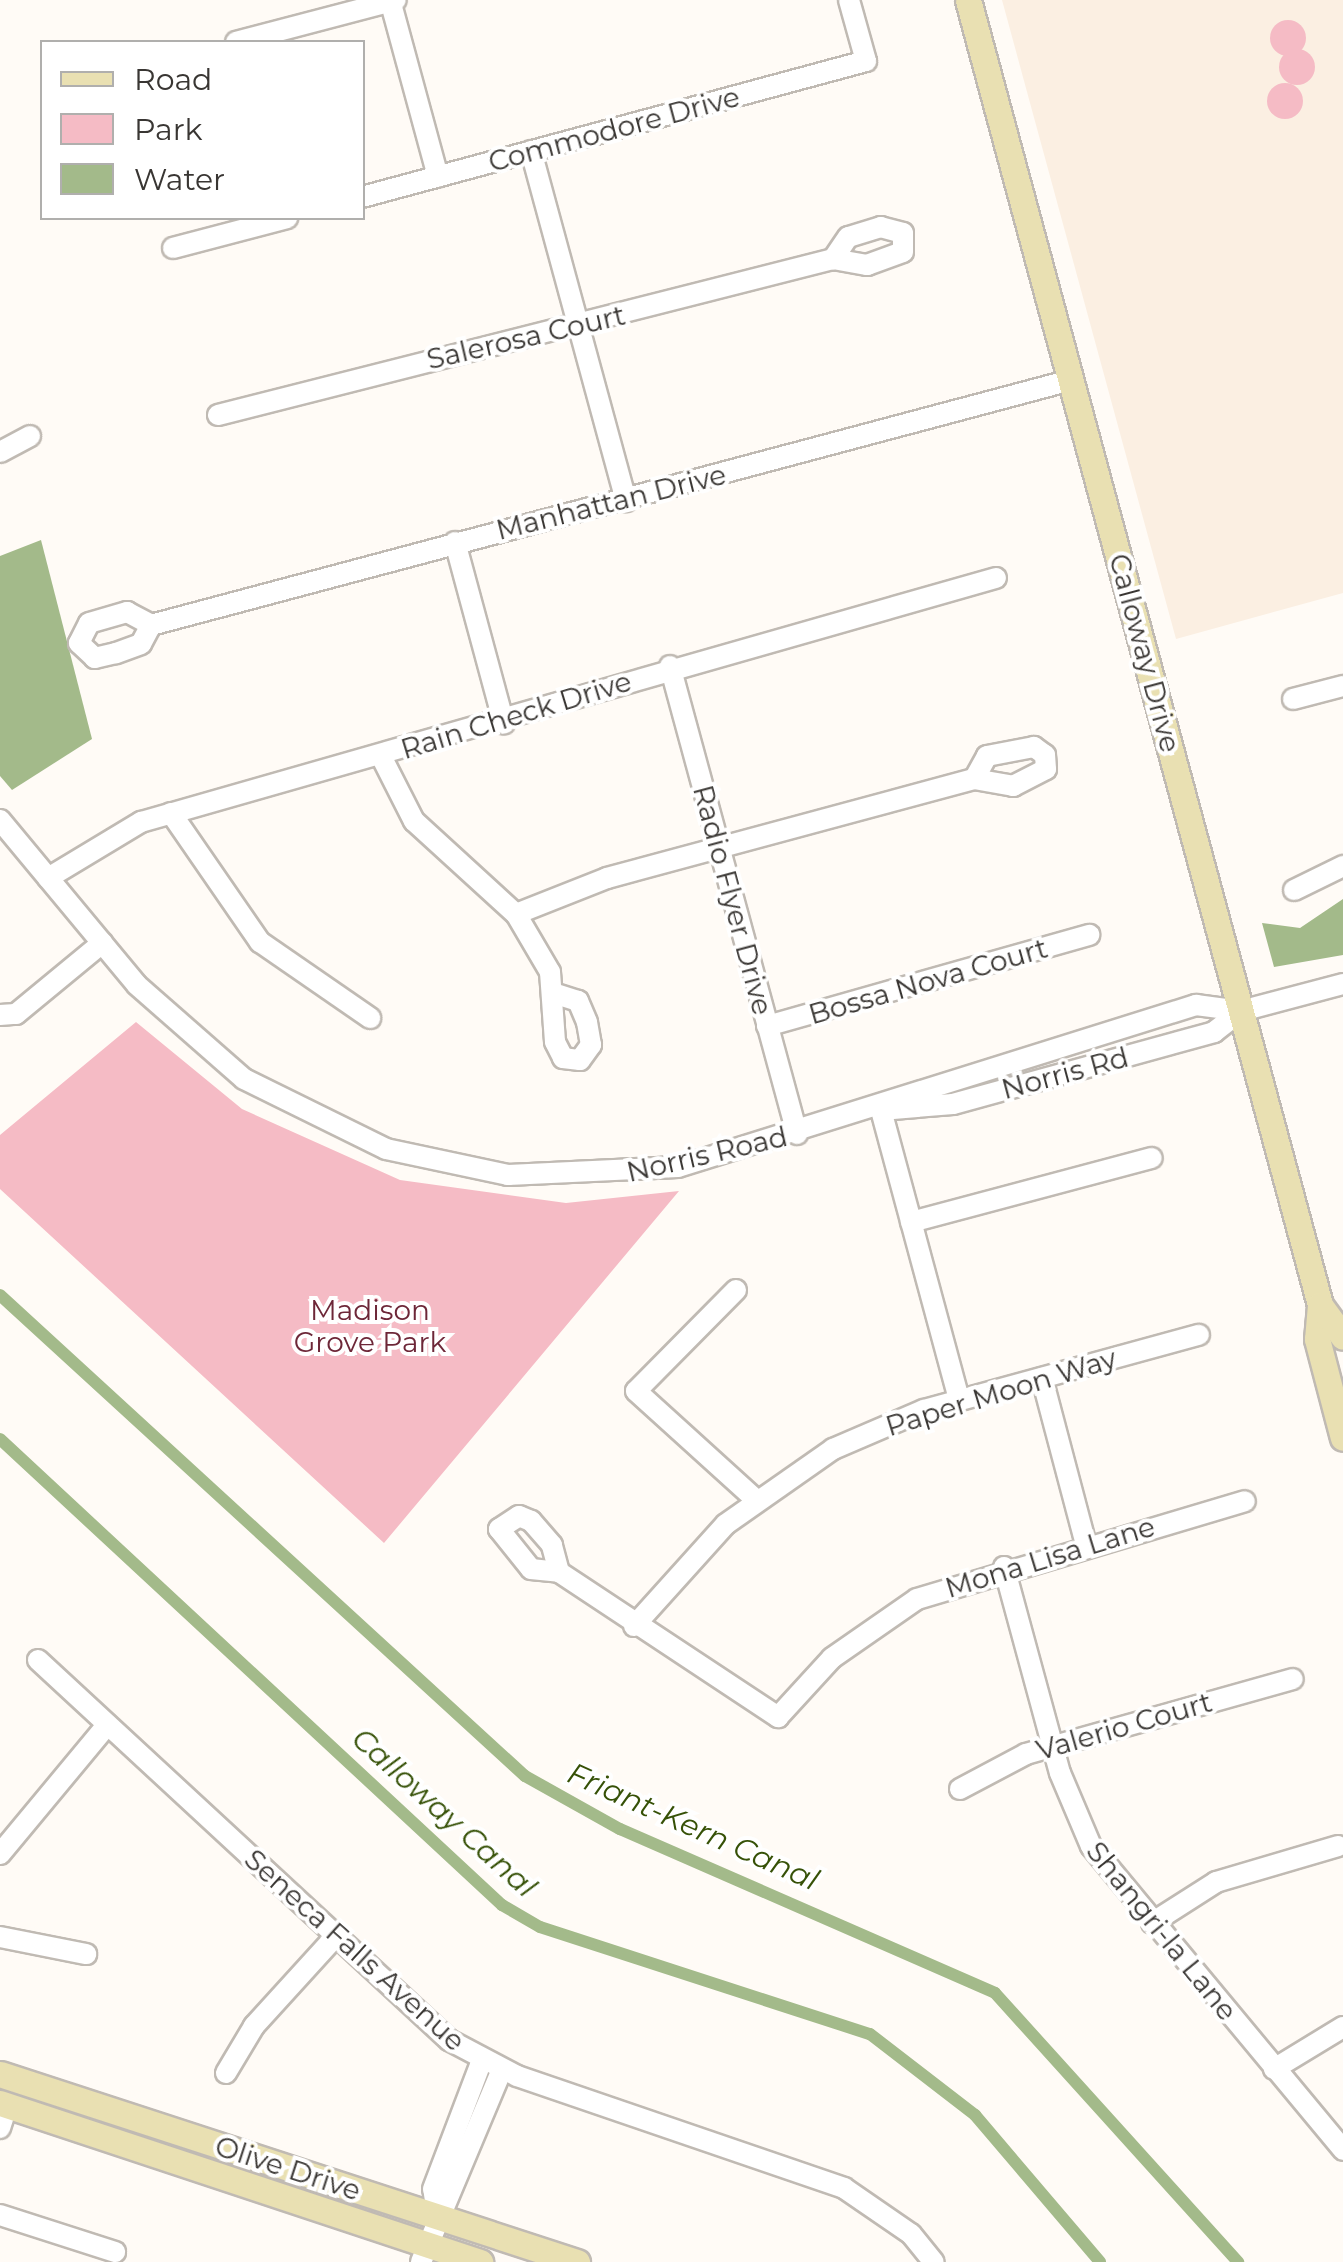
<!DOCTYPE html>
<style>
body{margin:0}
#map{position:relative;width:1343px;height:2262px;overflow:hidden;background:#fffbf6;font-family:Montserrat,sans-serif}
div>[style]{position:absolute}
.built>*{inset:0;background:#fbefe2}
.green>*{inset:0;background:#f5bbc5}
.round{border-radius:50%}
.water>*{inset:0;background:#a3ba8a}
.canal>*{height:12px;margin:-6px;padding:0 6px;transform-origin:6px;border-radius:6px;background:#a3ba8a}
.roads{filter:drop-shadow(2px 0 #c0bab3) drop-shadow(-2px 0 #c0bab3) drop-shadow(0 2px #c0bab3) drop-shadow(0 -2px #c0bab3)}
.minor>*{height:20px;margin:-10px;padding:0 10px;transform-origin:10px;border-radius:10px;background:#fff}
.major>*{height:25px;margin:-12.5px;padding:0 12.5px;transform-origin:12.5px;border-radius:12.5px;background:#e9e0b2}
span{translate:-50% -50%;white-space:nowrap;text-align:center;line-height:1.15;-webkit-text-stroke:8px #fff;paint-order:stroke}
.street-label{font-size:28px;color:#393633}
.park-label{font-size:28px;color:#6d2738}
.water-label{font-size:30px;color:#365107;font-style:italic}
.legend{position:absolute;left:40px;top:40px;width:325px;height:180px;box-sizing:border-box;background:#fff;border:2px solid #b0afad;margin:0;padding:12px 18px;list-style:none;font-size:30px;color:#393633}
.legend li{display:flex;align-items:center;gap:20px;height:50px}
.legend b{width:50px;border:2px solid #b0afad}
</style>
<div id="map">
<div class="built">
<i style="clip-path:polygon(1002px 0,1343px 0,1343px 593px,1176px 639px)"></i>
</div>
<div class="green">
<i class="round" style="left:1270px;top:20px;width:36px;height:36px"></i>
<i class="round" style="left:1279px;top:49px;width:36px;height:36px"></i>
<i class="round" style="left:1267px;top:83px;width:36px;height:36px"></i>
<i style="clip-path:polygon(136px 1022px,242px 1109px,400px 1180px,566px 1203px,679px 1191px,384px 1543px,0 1189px,0 1135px)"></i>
</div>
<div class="water">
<i style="clip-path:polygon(41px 540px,92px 739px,12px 790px,0 776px,0 556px)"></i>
<i style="clip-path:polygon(1343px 899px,1343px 955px,1274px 967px,1262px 923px,1300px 928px)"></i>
</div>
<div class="canal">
<i style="left:0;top:1295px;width:712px;rotate:42.5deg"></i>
<i style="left:525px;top:1776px;width:109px;rotate:29.2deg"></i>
<i style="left:620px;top:1829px;width:409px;rotate:23.6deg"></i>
<i style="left:995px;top:1993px;width:363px;rotate:47.9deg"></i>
<i style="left:0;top:1439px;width:685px;rotate:42.87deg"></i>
<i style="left:502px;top:1905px;width:44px;rotate:30.1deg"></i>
<i style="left:540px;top:1927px;width:347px;rotate:18deg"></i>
<i style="left:870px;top:2034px;width:133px;rotate:37.6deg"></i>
<i style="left:975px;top:2115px;width:193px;rotate:49.6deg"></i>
</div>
<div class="roads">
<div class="minor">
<i style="left:390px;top:0;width:183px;rotate:74.8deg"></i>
<i style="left:236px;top:42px;width:165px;rotate:-14.7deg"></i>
<i style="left:531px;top:151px;width:363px;rotate:74.8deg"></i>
<i style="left:362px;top:197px;width:522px;rotate:-15.1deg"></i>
<i style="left:866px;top:61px;width:63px;rotate:-105.6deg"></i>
<i style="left:173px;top:248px;width:118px;rotate:-14.7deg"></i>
<i style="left:218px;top:415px;width:634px;rotate:-14.23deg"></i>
<i style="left:833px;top:259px;width:35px;rotate:10deg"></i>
<i style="left:867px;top:265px;width:38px;rotate:-20deg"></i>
<i style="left:903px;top:252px;width:19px;rotate:-90deg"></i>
<i style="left:903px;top:233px;width:23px;rotate:-165deg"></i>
<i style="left:881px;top:227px;width:34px;rotate:163deg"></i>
<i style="left:848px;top:237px;width:27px;rotate:124deg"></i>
<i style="left:0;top:452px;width:34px;rotate:-28deg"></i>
<i style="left:455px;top:542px;width:188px;rotate:74.9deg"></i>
<i style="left:151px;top:625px;width:21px;rotate:118deg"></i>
<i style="left:141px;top:644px;width:27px;rotate:160deg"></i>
<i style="left:116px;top:653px;width:22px;rotate:167deg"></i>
<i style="left:95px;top:658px;width:22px;rotate:-137deg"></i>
<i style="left:79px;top:643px;width:22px;rotate:-63deg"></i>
<i style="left:89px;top:623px;width:40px;rotate:-16deg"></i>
<i style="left:127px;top:612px;width:27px;rotate:28deg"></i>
<i style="left:151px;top:625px;width:952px;rotate:-14.91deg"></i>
<i style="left:670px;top:666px;width:485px;rotate:74.8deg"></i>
<i style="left:1293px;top:699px;width:52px;rotate:-14.6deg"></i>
<i style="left:381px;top:756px;width:73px;rotate:63.1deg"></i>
<i style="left:414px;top:821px;width:138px;rotate:42.4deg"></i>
<i style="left:516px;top:914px;width:67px;rotate:59.6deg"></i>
<i style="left:550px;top:972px;width:70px;rotate:85.9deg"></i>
<i style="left:555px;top:1042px;width:18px;rotate:63deg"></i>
<i style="left:563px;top:1058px;width:17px;rotate:7deg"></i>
<i style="left:580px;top:1060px;width:19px;rotate:-54deg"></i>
<i style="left:591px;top:1045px;width:23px;rotate:-100deg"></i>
<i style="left:587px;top:1022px;width:23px;rotate:-113deg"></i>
<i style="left:578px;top:1001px;width:23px;rotate:-162deg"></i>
<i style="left:171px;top:813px;width:157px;rotate:55.4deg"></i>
<i style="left:260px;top:942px;width:134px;rotate:34.6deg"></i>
<i style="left:0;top:820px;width:214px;rotate:50.3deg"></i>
<i style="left:137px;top:985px;width:142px;rotate:41.3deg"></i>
<i style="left:244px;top:1079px;width:158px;rotate:26.2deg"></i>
<i style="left:386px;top:1149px;width:125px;rotate:12deg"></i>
<i style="left:508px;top:1175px;width:170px;rotate:-2.7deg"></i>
<i style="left:678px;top:1167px;width:543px;rotate:-17.37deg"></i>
<i style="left:1196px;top:1005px;width:45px;rotate:7.6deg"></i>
<i style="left:1241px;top:1011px;width:106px;rotate:-14.8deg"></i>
<i style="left:48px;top:878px;width:109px;rotate:-31.1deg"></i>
<i style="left:141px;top:822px;width:889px;rotate:-15.93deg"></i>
<i style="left:1294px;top:890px;width:55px;rotate:-26.1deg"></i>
<i style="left:516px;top:914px;width:98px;rotate:-21.6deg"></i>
<i style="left:607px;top:878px;width:380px;rotate:-15.1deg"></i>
<i style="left:974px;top:779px;width:40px;rotate:10deg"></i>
<i style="left:1013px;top:786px;width:37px;rotate:-27deg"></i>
<i style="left:1046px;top:769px;width:14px;rotate:-94deg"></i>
<i style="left:1045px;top:755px;width:14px;rotate:-144deg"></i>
<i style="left:1034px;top:747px;width:48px;rotate:169.2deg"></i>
<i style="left:987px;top:756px;width:26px;rotate:119deg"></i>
<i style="left:0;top:1015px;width:16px;rotate:-4deg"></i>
<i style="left:16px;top:1014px;width:112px;rotate:-39.5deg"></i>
<i style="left:767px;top:1026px;width:335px;rotate:-15.8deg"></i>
<i style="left:893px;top:1109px;width:60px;rotate:-4.8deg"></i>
<i style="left:953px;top:1104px;width:271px;rotate:-15.4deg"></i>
<i style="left:1214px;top:1032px;width:34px;rotate:-38deg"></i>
<i style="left:881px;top:1110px;width:300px;rotate:74.9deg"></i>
<i style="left:911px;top:1222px;width:249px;rotate:-14.9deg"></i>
<i style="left:736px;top:1290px;width:142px;rotate:134.7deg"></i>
<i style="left:636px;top:1391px;width:161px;rotate:42.2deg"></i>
<i style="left:1042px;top:1378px;width:172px;rotate:75.2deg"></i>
<i style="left:1004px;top:1567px;width:213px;rotate:74.8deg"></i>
<i style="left:1060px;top:1773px;width:79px;rotate:67deg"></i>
<i style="left:1091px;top:1846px;width:395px;rotate:50.3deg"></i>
<i style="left:559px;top:1572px;width:28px;rotate:-105deg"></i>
<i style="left:552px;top:1545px;width:32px;rotate:-131deg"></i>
<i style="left:531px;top:1521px;width:13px;rotate:-157deg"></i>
<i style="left:519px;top:1516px;width:24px;rotate:147deg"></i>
<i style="left:499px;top:1529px;width:51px;rotate:51.3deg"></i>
<i style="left:531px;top:1569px;width:28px;rotate:6deg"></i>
<i style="left:559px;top:1572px;width:263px;rotate:33.5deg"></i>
<i style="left:778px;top:1717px;width:80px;rotate:-47.5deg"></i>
<i style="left:832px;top:1658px;width:103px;rotate:-34.8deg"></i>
<i style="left:917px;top:1599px;width:342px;rotate:-16.6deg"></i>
<i style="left:634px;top:1626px;width:137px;rotate:-48deg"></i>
<i style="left:726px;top:1524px;width:131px;rotate:-35deg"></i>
<i style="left:833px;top:1449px;width:99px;rotate:-23.2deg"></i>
<i style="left:924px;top:1410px;width:285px;rotate:-15.3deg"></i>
<i style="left:38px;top:1660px;width:560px;rotate:42.76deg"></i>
<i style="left:449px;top:2040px;width:77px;rotate:27.9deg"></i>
<i style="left:517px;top:2076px;width:346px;rotate:18.9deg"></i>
<i style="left:844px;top:2188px;width:81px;rotate:34.5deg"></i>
<i style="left:911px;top:2234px;width:36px;rotate:51deg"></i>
<i style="left:960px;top:1789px;width:75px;rotate:-27.9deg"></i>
<i style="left:1026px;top:1754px;width:277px;rotate:-15.7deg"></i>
<i style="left:0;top:1854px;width:168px;rotate:-50.3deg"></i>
<i style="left:1152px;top:1923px;width:76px;rotate:-32.6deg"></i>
<i style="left:1216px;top:1882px;width:127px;rotate:-16.4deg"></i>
<i style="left:0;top:1937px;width:88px;rotate:11.2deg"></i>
<i style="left:1274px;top:2069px;width:81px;rotate:-31.3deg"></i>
<i style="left:226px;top:2073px;width:55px;rotate:-59.2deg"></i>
<i style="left:254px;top:2026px;width:120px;rotate:-47.7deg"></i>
<i style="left:0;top:2128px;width:23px;rotate:-72deg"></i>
<i style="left:437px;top:2213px;width:24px;rotate:-99deg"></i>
<i style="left:433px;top:2189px;width:138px;rotate:-69.2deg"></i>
<i style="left:0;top:2215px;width:121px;rotate:17.8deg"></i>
<i style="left:421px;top:2262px;width:209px;rotate:-67.2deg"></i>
</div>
<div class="major">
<i style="left:968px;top:0;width:1352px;rotate:74.9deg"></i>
<i style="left:1320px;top:1305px;width:34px;rotate:95deg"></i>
<i style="left:1317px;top:1339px;width:102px;rotate:75.3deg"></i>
<i style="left:1320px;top:1305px;width:39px;rotate:54deg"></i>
<i style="left:0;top:2074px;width:607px;rotate:18.05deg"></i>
<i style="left:0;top:2103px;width:506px;rotate:18.33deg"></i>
</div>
</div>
<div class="street-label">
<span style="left:614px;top:129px;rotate:-15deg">Commodore Drive</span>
<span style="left:526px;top:337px;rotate:-13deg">Salerosa Court</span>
<span style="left:611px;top:502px;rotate:-14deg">Manhattan Drive</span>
<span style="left:1145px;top:653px;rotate:75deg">Calloway Drive</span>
<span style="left:516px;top:715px;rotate:-17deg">Rain Check Drive</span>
<span style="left:733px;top:900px;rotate:75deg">Radio Flyer Drive</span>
<span style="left:928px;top:981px;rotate:-16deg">Bossa Nova Court</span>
<span style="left:1065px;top:1073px;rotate:-15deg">Norris Rd</span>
<span style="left:707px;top:1154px;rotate:-13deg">Norris Road</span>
<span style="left:1001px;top:1392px;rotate:-17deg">Paper Moon Way</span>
<span style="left:1050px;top:1557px;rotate:-17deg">Mona Lisa Lane</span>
<span style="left:1124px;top:1726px;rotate:-16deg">Valerio Court</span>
<span style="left:1162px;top:1931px;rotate:51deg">Shangri-la Lane</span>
<span style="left:355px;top:1950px;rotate:42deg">Seneca Falls Avenue</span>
<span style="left:288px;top:2168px;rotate:18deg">Olive Drive</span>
</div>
<div class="park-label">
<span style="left:370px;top:1326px">Madison<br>Grove Park</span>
</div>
<div class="water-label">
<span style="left:444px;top:1813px;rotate:42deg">Calloway Canal</span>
<span style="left:693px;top:1827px;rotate:24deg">Friant-Kern Canal</span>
</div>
<ul class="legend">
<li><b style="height:12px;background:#e9e0b2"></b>Road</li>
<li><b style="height:28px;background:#f5bbc5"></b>Park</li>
<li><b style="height:28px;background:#a3ba8a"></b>Water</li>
</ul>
</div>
